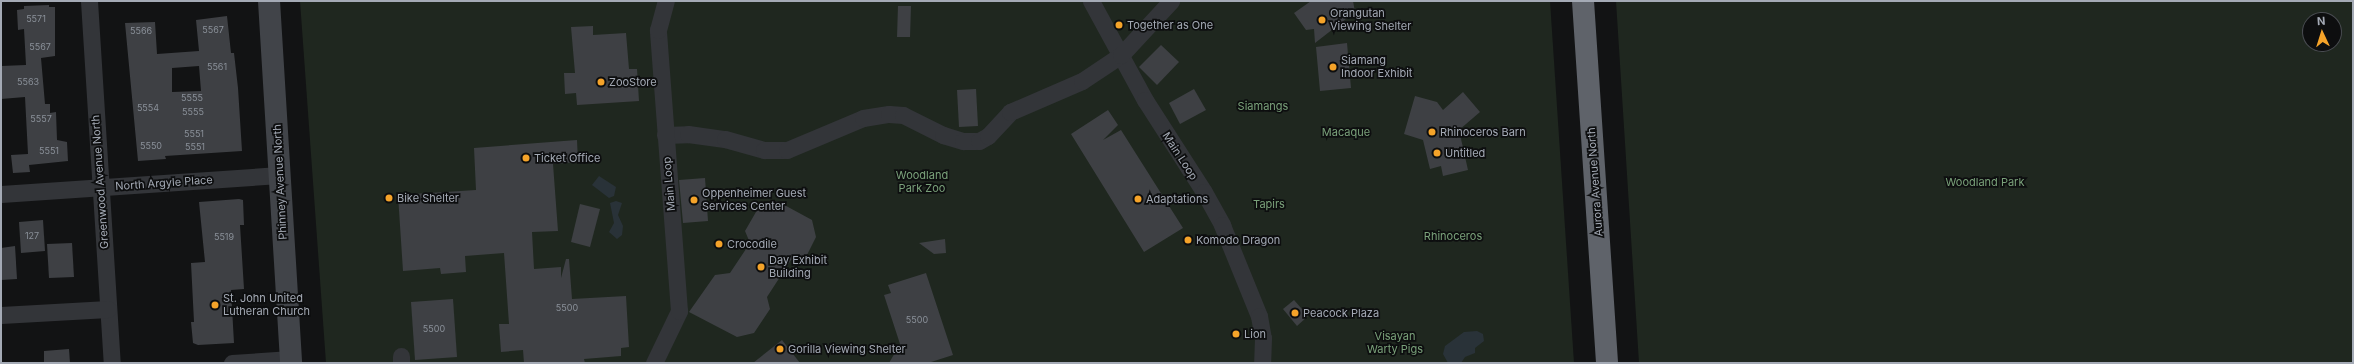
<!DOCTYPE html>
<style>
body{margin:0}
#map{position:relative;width:2354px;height:364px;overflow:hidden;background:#121314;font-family:Inter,sans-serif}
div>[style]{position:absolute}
.green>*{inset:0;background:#1f271f}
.water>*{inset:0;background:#293238}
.building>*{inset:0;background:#3e4044}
.street>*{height:17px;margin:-8.5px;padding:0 8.5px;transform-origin:8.5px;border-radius:8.5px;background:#333539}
.secondary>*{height:22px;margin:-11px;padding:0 11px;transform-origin:11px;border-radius:11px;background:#414449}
.highway>*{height:22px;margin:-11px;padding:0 11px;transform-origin:11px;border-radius:11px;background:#5f636a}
.dots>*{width:11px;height:11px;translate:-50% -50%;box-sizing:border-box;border:2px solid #0d0e0f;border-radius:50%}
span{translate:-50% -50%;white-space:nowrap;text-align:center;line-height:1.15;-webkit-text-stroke:3.5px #0d0e0f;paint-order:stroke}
.number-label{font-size:9px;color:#8a9099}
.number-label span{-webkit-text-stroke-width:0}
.poi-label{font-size:11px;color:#a4aab5}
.left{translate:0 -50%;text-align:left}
.park-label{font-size:11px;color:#7aa17a}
.street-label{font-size:11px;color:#a4aab5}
.frame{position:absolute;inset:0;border:2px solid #a4aab5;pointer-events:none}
.north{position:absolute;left:2302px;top:12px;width:40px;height:40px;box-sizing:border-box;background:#0d0e0f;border:1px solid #494c51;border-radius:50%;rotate:356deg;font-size:11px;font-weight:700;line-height:16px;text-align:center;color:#a4aab5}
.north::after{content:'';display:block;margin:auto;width:14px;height:18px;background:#f5a329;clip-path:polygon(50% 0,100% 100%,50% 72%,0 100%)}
</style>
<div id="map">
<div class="green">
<i style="clip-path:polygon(300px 1px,1550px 1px,1574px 363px,326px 363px)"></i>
<i style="clip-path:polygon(evenodd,1616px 1px,2353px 1px,2353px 363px,1639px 363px,1616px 1px,2310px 20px,2334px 20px,2334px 44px,2310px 44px,2310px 20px)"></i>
</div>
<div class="water">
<i style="clip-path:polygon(599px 176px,616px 187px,614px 196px,609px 198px,592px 185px)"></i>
<i style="clip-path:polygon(616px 201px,622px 203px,618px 215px,623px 226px,622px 235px,617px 239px,609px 232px,614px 223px,610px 203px)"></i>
<i style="clip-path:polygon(1477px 331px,1483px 334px,1484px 341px,1475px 348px,1475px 353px,1465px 357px,1461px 363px,1448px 363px,1443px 354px,1445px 346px,1464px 332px)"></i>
</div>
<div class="building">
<i style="clip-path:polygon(1311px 1px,1353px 1px,1355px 12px,1315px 43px,1314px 29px,1306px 30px,1294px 13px)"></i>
<i style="clip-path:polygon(49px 5px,49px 7px,55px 7px,55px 56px,41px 58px,45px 104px,50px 104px,50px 113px,56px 112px,57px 140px,67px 142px,68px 161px,29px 165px,30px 172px,13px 173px,11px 155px,28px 154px,25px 97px,1px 99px,1px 66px,26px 65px,24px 29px,18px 30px,17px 10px,24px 9px,24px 6px)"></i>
<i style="clip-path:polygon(898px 6px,911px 6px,910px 37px,897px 37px)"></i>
<i style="clip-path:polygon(evenodd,227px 16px,231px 53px,234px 53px,238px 88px,242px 151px,165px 156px,166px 159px,138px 161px,125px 23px,155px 22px,157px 54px,199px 51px,196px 20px,227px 16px,199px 66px,201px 91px,172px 92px,172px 68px,199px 66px)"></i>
<i style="clip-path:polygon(593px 26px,593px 35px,626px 33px,629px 69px,637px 69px,639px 101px,577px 105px,576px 93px,565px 94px,564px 73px,575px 73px,571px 27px)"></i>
<i style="clip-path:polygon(1347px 43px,1351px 88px,1320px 91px,1316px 47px)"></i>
<i style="clip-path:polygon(1161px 45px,1179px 62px,1157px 85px,1139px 67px)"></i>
<i style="clip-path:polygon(976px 89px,978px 126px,959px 127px,957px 90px)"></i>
<i style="clip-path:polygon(1194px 89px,1206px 110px,1180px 124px,1169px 103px)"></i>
<i style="clip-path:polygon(1463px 92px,1480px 112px,1459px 130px,1468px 170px,1443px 176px,1441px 166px,1430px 169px,1423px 140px,1404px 134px,1415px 96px,1437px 102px,1443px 110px)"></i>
<i style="clip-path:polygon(1108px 110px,1118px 125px,1103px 140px,1121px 130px,1183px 228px,1144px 252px,1071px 134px)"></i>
<i style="clip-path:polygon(577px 140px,578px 162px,553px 164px,558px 231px,532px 232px,534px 269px,561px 267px,561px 278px,566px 259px,569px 259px,572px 299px,626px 296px,629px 347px,621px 348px,621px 356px,584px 359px,585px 363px,524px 363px,523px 350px,501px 352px,499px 324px,509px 324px,504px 253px,465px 256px,466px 272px,441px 274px,440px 268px,403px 271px,398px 195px,476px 190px,474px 148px)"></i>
<i style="clip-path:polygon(705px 178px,708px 221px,683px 223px,679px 180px)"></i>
<i style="clip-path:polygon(239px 199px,243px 200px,244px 225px,240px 225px,244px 289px,231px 290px,234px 343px,198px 345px,193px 343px,191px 322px,194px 322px,191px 263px,205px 262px,199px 202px)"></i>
<i style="clip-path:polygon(777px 201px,812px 220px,816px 237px,806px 257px,791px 260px,767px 297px,770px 309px,754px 333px,737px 337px,689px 312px,715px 275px,730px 273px,750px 243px,745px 231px,760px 205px)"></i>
<i style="clip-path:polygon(580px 204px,600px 209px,590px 247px,571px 242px)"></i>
<i style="clip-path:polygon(43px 220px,45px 251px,21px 253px,19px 222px)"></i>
<i style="clip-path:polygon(945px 239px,946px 253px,934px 254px,919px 243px)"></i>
<i style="clip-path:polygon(72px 243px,74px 277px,49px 278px,47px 244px)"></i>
<i style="clip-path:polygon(15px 246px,17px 279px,1px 280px,1px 248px)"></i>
<i style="clip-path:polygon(926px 273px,953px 355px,928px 363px,889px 363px,900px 344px,884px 295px,891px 293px,888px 285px)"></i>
<i style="clip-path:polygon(453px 299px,457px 357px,415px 360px,411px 302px)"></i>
<i style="clip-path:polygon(1294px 300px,1308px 316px,1297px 326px,1283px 309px)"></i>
<i style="clip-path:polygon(782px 340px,800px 363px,753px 363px)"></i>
<i style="clip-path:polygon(69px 349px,70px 363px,44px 363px,44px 351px)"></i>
</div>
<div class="street">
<i style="left:89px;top:1px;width:363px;rotate:86.4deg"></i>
<i style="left:1091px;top:1px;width:113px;rotate:61.4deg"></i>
<i style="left:1145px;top:100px;width:109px;rotate:57.3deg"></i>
<i style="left:1204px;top:192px;width:38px;rotate:61deg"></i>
<i style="left:1222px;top:225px;width:98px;rotate:67.9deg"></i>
<i style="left:1259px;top:316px;width:22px;rotate:80deg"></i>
<i style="left:1263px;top:338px;width:25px;rotate:92deg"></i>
<i style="left:665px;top:135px;width:23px;rotate:-2deg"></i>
<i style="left:688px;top:134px;width:37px;rotate:8deg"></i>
<i style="left:725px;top:139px;width:41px;rotate:15.8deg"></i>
<i style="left:764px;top:150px;width:23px"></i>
<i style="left:787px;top:150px;width:82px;rotate:-22.8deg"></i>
<i style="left:863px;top:118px;width:26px;rotate:-9deg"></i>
<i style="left:889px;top:114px;width:14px;rotate:4deg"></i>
<i style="left:903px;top:115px;width:45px;rotate:26.6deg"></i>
<i style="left:943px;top:135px;width:21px;rotate:17deg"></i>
<i style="left:963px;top:141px;width:16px"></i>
<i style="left:979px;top:141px;width:10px;rotate:-29deg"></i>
<i style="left:988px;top:136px;width:33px;rotate:-47deg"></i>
<i style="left:1010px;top:112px;width:78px;rotate:-23.3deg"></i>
<i style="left:1082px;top:81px;width:47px;rotate:-33.7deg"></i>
<i style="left:1121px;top:55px;width:74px;rotate:-47.2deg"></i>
<i style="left:1px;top:194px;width:279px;rotate:-3.9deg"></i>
<i style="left:1px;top:315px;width:107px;rotate:-3.2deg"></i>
<i style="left:401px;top:356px;width:7px;rotate:90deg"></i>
<i style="left:232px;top:363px;width:59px;rotate:-3.9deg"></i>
<i style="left:654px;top:363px;width:58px;rotate:-64.3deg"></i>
<i style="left:679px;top:311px;width:282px;rotate:-94.3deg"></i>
<i style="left:658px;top:30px;width:30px;rotate:-75deg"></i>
</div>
<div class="secondary">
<i style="left:269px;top:1px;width:363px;rotate:86.5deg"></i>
</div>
<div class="highway">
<i style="left:1583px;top:1px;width:363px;rotate:86.2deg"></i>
</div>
<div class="dots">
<i style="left:1322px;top:20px;background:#f5a329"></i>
<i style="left:1119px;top:25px;background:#f5a329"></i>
<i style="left:1333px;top:67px;background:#f5a329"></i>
<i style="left:601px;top:82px;background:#f5a329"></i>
<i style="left:1432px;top:132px;background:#f5a329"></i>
<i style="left:1437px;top:153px;background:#f5a329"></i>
<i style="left:526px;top:158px;background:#f5a329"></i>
<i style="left:389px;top:198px;background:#f5a329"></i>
<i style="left:1138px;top:199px;background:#f5a329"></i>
<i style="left:694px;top:200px;background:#f5a329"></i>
<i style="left:1188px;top:240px;background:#f5a329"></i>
<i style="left:719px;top:244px;background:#f5a329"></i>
<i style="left:761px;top:267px;background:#f5a329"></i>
<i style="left:215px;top:305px;background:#f5a329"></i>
<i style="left:1295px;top:313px;background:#f5a329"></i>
<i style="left:1236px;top:334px;background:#f5a329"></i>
<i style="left:780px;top:349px;background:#f5a329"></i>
</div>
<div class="number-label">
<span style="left:36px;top:19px">5571</span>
<span style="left:213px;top:30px">5567</span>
<span style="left:141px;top:31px">5566</span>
<span style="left:40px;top:47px">5567</span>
<span style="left:217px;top:67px">5561</span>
<span style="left:28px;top:82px">5563</span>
<span style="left:192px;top:98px">5555</span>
<span style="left:148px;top:108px">5554</span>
<span style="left:193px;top:112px">5555</span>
<span style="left:41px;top:119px">5557</span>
<span style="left:194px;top:134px">5551</span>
<span style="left:151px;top:146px">5550</span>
<span style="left:195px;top:147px">5551</span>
<span style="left:49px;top:151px">5551</span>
<span style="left:32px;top:236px">127</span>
<span style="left:224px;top:237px">5519</span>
<span style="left:567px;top:308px">5500</span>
<span style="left:917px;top:320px">5500</span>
<span style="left:434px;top:329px">5500</span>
</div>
<div class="poi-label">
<span class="left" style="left:1330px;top:20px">Orangutan<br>Viewing Shelter</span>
<span class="left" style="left:1127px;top:25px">Together as One</span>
<span class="left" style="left:1341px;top:67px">Siamang<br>Indoor Exhibit</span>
<span class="left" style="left:609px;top:82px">ZooStore</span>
<span class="left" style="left:1440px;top:132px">Rhinoceros Barn</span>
<span class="left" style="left:1445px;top:153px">Untitled</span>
<span class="left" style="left:534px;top:158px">Ticket Office</span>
<span class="left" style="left:702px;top:200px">Oppenheimer Guest<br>Services Center</span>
<span class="left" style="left:397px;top:198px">Bike Shelter</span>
<span class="left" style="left:1146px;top:199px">Adaptations</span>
<span class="left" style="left:1196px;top:240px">Komodo Dragon</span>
<span class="left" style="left:727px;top:244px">Crocodile</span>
<span class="left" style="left:769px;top:267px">Day Exhibit<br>Building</span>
<span class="left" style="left:223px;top:305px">St. John United<br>Lutheran Church</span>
<span class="left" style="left:1303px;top:313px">Peacock Plaza</span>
<span class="left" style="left:1244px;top:334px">Lion</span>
<span class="left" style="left:788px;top:349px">Gorilla Viewing Shelter</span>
</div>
<div class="park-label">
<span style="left:1263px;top:106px">Siamangs</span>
<span style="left:1346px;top:132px">Macaque</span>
<span style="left:922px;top:182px">Woodland<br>Park Zoo</span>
<span style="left:1985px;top:182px">Woodland Park</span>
<span style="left:1269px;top:204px">Tapirs</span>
<span style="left:1453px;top:236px">Rhinoceros</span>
<span style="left:1395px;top:343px">Visayan<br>Warty Pigs</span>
</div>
<div class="street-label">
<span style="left:1180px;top:156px;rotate:57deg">Main Loop</span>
<span style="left:100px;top:182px;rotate:-94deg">Greenwood Avenue North</span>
<span style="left:280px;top:182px;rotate:-93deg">Phinney Avenue North</span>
<span style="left:1595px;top:182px;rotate:-94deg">Aurora Avenue North</span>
<span style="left:164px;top:183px;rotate:-4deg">North Argyle Place</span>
<span style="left:669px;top:184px;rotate:-95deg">Main Loop</span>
</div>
<div class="frame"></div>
<div class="north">N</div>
</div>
